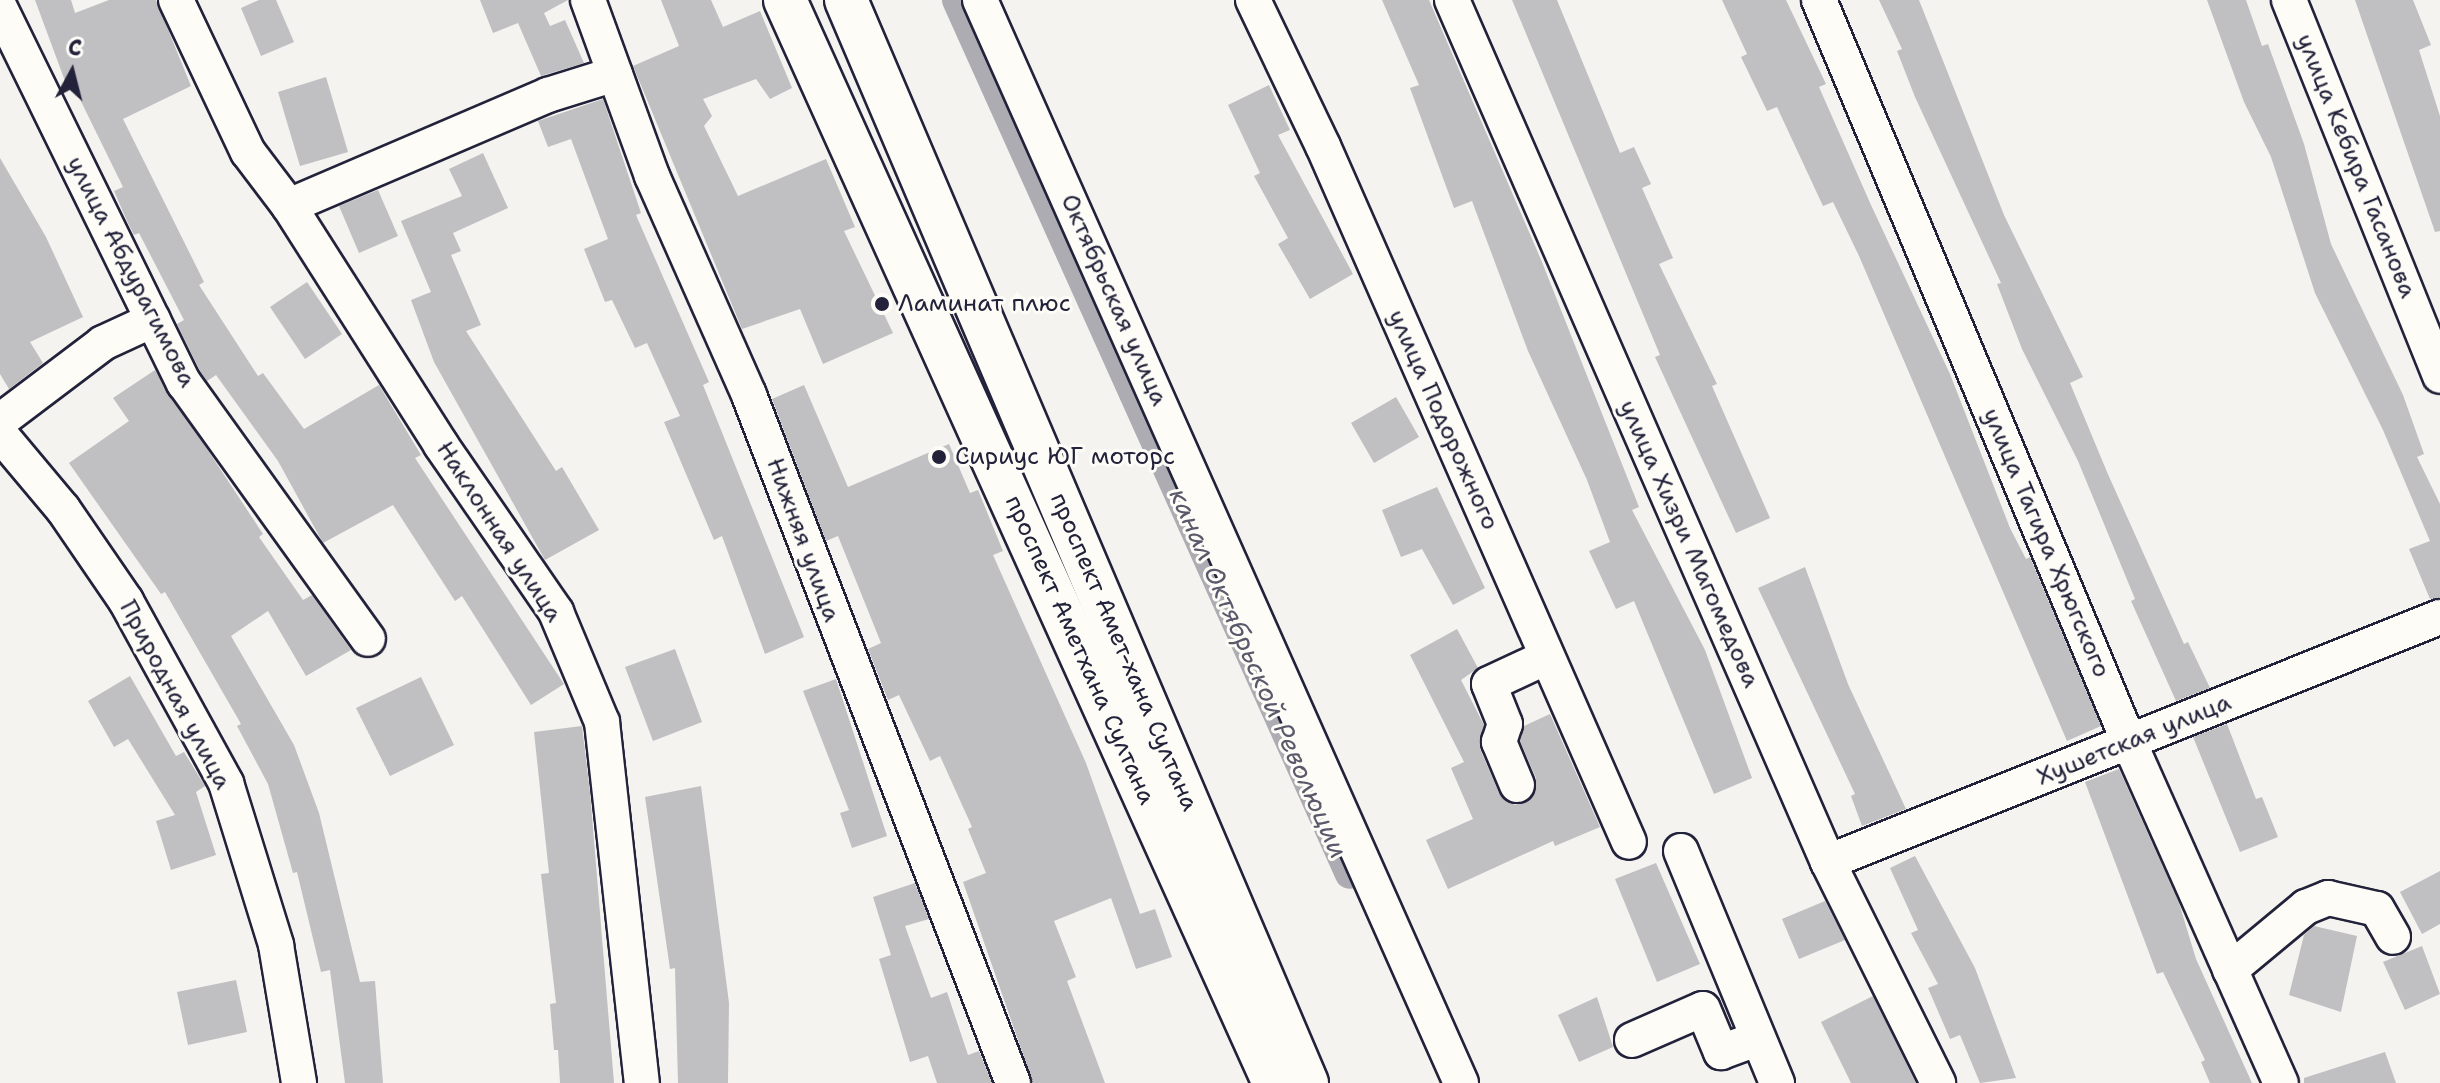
<!DOCTYPE html>
<meta charset="utf-8">
<style>
body{margin:0}
#map{position:relative;width:2440px;height:1083px;overflow:hidden;background:#f4f3ef;font-family:"Shantell Sans",sans-serif}
div>[style]{position:absolute}
.canal>*{height:30px;margin:-15px;padding:0 15px;transform-origin:15px;border-radius:15px;background:#acacb2}
.building>*{inset:0;background:#c0bfc2}
.roads{filter:drop-shadow(2px 0 #22223b) drop-shadow(-2px 0 #22223b) drop-shadow(0 2px #22223b) drop-shadow(0 -2px #22223b)}
.minor>*{height:34px;margin:-17px;padding:0 17px;transform-origin:17px;border-radius:17px;background:#fdfcf7}
.major>*{height:42px;margin:-21px;padding:0 21px;transform-origin:21px;border-radius:21px;background:#fdfcf7}
.dots>*{width:22px;height:22px;translate:-50% -50%;box-sizing:border-box;border:4px solid #fdfcf7;border-radius:50%}
span{translate:-50% -50%;white-space:nowrap;text-align:center;line-height:1.15;-webkit-text-stroke:6px #fdfcf7;paint-order:stroke}
.street-label{font-size:24px;color:#22223b}
.poi-label{font-size:24px;color:#22223b}
.left{translate:0 -50%;text-align:left}
.water-label{font-size:26px;color:#59596b;font-style:italic}
.north{position:absolute;left:32px;top:32px;width:80px;height:80px;-webkit-text-stroke:6px #fdfcf7;paint-order:stroke;rotate:7deg;font-size:22px;font-weight:700;line-height:32px;text-align:center;color:#22223b}
.north::after{content:'';display:block;margin:auto;width:28px;height:36px;background:#22223b;clip-path:polygon(50% 0,100% 100%,50% 72%,0 100%)}
</style>
<div id="map">
<div class="canal">
<i style="left:957px;top:0;width:958px;rotate:65.79deg"></i>
</div>
<div class="building">
<i style="clip-path:polygon(35px 0,71px 0,75px 13px,109px 0,156px 0,191px 86px,123px 119px,204px 282px,199px 285px,258px 376px,263px 373px,304px 429px,379px 385px,421px 455px,415px 458px,564px 684px,531px 705px,462px 596px,455px 601px,393px 505px,323px 543px,278px 461px,216px 375px,207px 381px,201px 373px,177px 324px,184px 320px,139px 233px,134px 235px,127px 221px,114px 191px,123px 187px,70px 79px,65px 81px)"></i>
<i style="clip-path:polygon(259px 0,276px 0,294px 42px,261px 56px,241px 8px)"></i>
<i style="clip-path:polygon(480px 0,568px 0,544px 13px,550px 26px,565px 20px,584px 63px,541px 76px,518px 23px,493px 33px)"></i>
<i style="clip-path:polygon(661px 0,711px 0,723px 27px,760px 11px,792px 88px,770px 99px,756px 79px,703px 99px,712px 116px,704px 126px,738px 196px,826px 159px,855px 227px,844px 231px,893px 333px,823px 364px,800px 309px,742px 329px,633px 66px,679px 46px)"></i>
<i style="clip-path:polygon(1382px 0,1429px 0,1542px 262px,1639px 507px,1632px 510px,1705px 650px,1752px 778px,1714px 794px,1634px 601px,1616px 609px,1589px 551px,1610px 542px,1587px 480px,1528px 351px,1472px 201px,1454px 208px,1410px 88px,1419px 85px)"></i>
<i style="clip-path:polygon(1512px 0,1557px 0,1620px 153px,1634px 147px,1651px 184px,1642px 188px,1673px 258px,1659px 264px,1717px 384px,1712px 386px,1770px 518px,1736px 533px,1655px 357px,1660px 355px)"></i>
<i style="clip-path:polygon(1722px 0,1786px 0,1826px 84px,1819px 87px,1871px 205px,1950px 374px,2010px 528px,2026px 559px,2030px 557px,2101px 726px,2067px 741px,1859px 256px,1833px 202px,1823px 206px,1777px 107px,1767px 111px,1741px 57px,1747px 54px)"></i>
<i style="clip-path:polygon(1879px 0,1919px 0,2004px 215px,2083px 377px,2070px 383px,2107px 472px,2184px 644px,2188px 642px,2210px 688px,2176px 701px,2131px 601px,2135px 599px,2078px 461px,2022px 349px,1997px 284px,2001px 283px,1915px 97px,1897px 51px,1902px 49px)"></i>
<i style="clip-path:polygon(2207px 0,2246px 0,2262px 46px,2268px 44px,2304px 144px,2331px 244px,2403px 395px,2424px 454px,2417px 457px,2440px 504px,2440px 597px,2430px 599px,2409px 549px,2430px 541px,2383px 430px,2315px 293px,2271px 157px,2244px 102px)"></i>
<i style="clip-path:polygon(2355px 0,2413px 0,2431px 45px,2419px 50px,2440px 116px,2440px 231px,2435px 232px)"></i>
<i style="clip-path:polygon(326px 77px,348px 152px,300px 166px,278px 92px)"></i>
<i style="clip-path:polygon(1269px 85px,1290px 130px,1278px 135px,1353px 274px,1310px 299px,1278px 244px,1288px 238px,1254px 176px,1260px 173px,1228px 105px)"></i>
<i style="clip-path:polygon(603px 99px,641px 213px,636px 215px,709px 382px,703px 385px,804px 637px,765px 654px,722px 536px,714px 540px,664px 422px,680px 416px,647px 343px,635px 348px,612px 300px,605px 302px,584px 249px,608px 239px,571px 139px,548px 147px,538px 121px)"></i>
<i style="clip-path:polygon(483px 153px,508px 208px,453px 233px,461px 251px,451px 255px,481px 325px,466px 331px,556px 471px,562px 467px,599px 530px,545px 560px,434px 362px,411px 300px,431px 292px,401px 221px,462px 196px,449px 169px)"></i>
<i style="clip-path:polygon(0 158px,46px 237px,83px 317px,30px 342px,43px 363px,9px 389px,0 374px)"></i>
<i style="clip-path:polygon(378px 190px,398px 236px,359px 253px,339px 206px)"></i>
<i style="clip-path:polygon(307px 282px,342px 334px,305px 359px,270px 307px)"></i>
<i style="clip-path:polygon(155px 370px,263px 534px,259px 537px,303px 600px,312px 595px,351px 650px,306px 676px,268px 611px,231px 636px,294px 745px,319px 813px,360px 982px,375px 981px,383px 1083px,345px 1083px,330px 970px,321px 972px,297px 872px,293px 873px,268px 784px,237px 726px,241px 724px,165px 592px,161px 594px,69px 463px,129px 421px,113px 398px)"></i>
<i style="clip-path:polygon(804px 385px,848px 487px,949px 444px,970px 493px,978px 490px,1003px 551px,993px 555px,1086px 763px,1140px 914px,1155px 909px,1172px 957px,1136px 969px,1111px 898px,1054px 921px,1076px 977px,1067px 981px,1105px 1083px,1033px 1083px,963px 882px,986px 873px,968px 829px,972px 827px,940px 756px,930px 761px,899px 695px,888px 700px,868px 649px,881px 643px,838px 536px,826px 541px,772px 399px)"></i>
<i style="clip-path:polygon(1396px 397px,1419px 437px,1374px 463px,1351px 423px)"></i>
<i style="clip-path:polygon(1437px 487px,1485px 588px,1453px 605px,1422px 549px,1401px 557px,1382px 510px)"></i>
<i style="clip-path:polygon(1805px 567px,1848px 684px,1906px 809px,1862px 826px,1851px 796px,1855px 794px,1758px 588px)"></i>
<i style="clip-path:polygon(1457px 629px,1478px 668px,1461px 680px,1484px 725px,1480px 749px,1499px 793px,1515px 805px,1533px 796px,1536px 778px,1520px 741px,1524px 726px,1550px 714px,1600px 827px,1555px 846px,1553px 841px,1448px 889px,1426px 840px,1473px 819px,1451px 768px,1464px 762px,1410px 655px)"></i>
<i style="clip-path:polygon(675px 649px,702px 722px,653px 741px,625px 667px)"></i>
<i style="clip-path:polygon(130px 676px,176px 756px,184px 752px,205px 786px,196px 792px,216px 855px,171px 870px,156px 821px,175px 815px,128px 739px,114px 747px,88px 701px)"></i>
<i style="clip-path:polygon(421px 677px,454px 745px,390px 776px,356px 708px)"></i>
<i style="clip-path:polygon(836px 679px,887px 836px,852px 848px,840px 813px,849px 810px,803px 691px)"></i>
<i style="clip-path:polygon(2227px 724px,2256px 799px,2262px 797px,2278px 837px,2240px 852px,2193px 737px)"></i>
<i style="clip-path:polygon(582px 726px,590px 792px,614px 1083px,560px 1083px,558px 1050px,554px 1050px,550px 1004px,556px 1003px,541px 874px,549px 873px,534px 732px)"></i>
<i style="clip-path:polygon(2119px 769px,2179px 903px,2196px 959px,2252px 1083px,2210px 1083px,2201px 1062px,2205px 1060px,2163px 972px,2157px 974px,2085px 782px)"></i>
<i style="clip-path:polygon(701px 786px,729px 1003px,728px 1083px,678px 1083px,675px 968px,670px 969px,645px 797px)"></i>
<i style="clip-path:polygon(1915px 856px,1975px 968px,2016px 1078px,1980px 1083px,1960px 1035px,1950px 1039px,1928px 988px,1938px 984px,1911px 933px,1918px 930px,1890px 868px)"></i>
<i style="clip-path:polygon(1656px 863px,1700px 964px,1657px 982px,1615px 879px)"></i>
<i style="clip-path:polygon(2440px 871px,2440px 924px,2422px 934px,2400px 892px)"></i>
<i style="clip-path:polygon(915px 883px,929px 919px,905px 926px,931px 998px,947px 992px,968px 1055px,979px 1051px,992px 1083px,937px 1083px,928px 1056px,910px 1062px,879px 959px,891px 955px,873px 897px)"></i>
<i style="clip-path:polygon(1825px 901px,1845px 940px,1799px 959px,1782px 919px)"></i>
<i style="clip-path:polygon(2314px 926px,2357px 936px,2341px 1012px,2289px 995px,2304px 935px)"></i>
<i style="clip-path:polygon(2422px 946px,2440px 994px,2405px 1010px,2383px 962px)"></i>
<i style="clip-path:polygon(236px 980px,247px 1032px,188px 1045px,177px 992px)"></i>
<i style="clip-path:polygon(1873px 996px,1916px 1083px,1851px 1083px,1821px 1022px)"></i>
<i style="clip-path:polygon(1597px 997px,1613px 1047px,1579px 1062px,1558px 1015px)"></i>
<i style="clip-path:polygon(2385px 1052px,2396px 1083px,2304px 1083px,2304px 1078px)"></i>
</div>
<div class="roads">
<div class="minor">
<i style="left:176px;top:0;width:168px;rotate:64.7deg"></i>
<i style="left:248px;top:152px;width:68px;rotate:52.8deg"></i>
<i style="left:289px;top:206px;width:283px;rotate:57.5deg"></i>
<i style="left:441px;top:445px;width:203px;rotate:55.4deg"></i>
<i style="left:556px;top:612px;width:119px;rotate:67.3deg"></i>
<i style="left:602px;top:722px;width:363px;rotate:83.7deg"></i>
<i style="left:588px;top:0;width:187px;rotate:70deg"></i>
<i style="left:652px;top:176px;width:240px;rotate:66.1deg"></i>
<i style="left:749px;top:395px;width:737px;rotate:69.01deg"></i>
<i style="left:980px;top:0;width:1185px;rotate:66.05deg"></i>
<i style="left:1253px;top:0;width:162px;rotate:64.4deg"></i>
<i style="left:1323px;top:146px;width:760px;rotate:66.27deg"></i>
<i style="left:1452px;top:0;width:940px;rotate:66.43deg"></i>
<i style="left:1828px;top:862px;width:247px;rotate:63.5deg"></i>
<i style="left:1819px;top:0;width:804px;rotate:67.33deg"></i>
<i style="left:2129px;top:742px;width:373px;rotate:66deg"></i>
<i style="left:2289px;top:0;width:405px;rotate:68.1deg"></i>
<i style="left:0;top:8px;width:418px;rotate:63.9deg"></i>
<i style="left:184px;top:383px;width:315px;rotate:54.3deg"></i>
<i style="left:289px;top:206px;width:282px;rotate:-23.2deg"></i>
<i style="left:548px;top:95px;width:70px;rotate:-17.4deg"></i>
<i style="left:0;top:421px;width:129px;rotate:-37.1deg"></i>
<i style="left:103px;top:343px;width:55px;rotate:-24.7deg"></i>
<i style="left:0;top:434px;width:98px;rotate:50deg"></i>
<i style="left:63px;top:509px;width:112px;rotate:55.6deg"></i>
<i style="left:126px;top:601px;width:208px;rotate:61.2deg"></i>
<i style="left:226px;top:783px;width:170px;rotate:72.8deg"></i>
<i style="left:276px;top:945px;width:140px;rotate:80.5deg"></i>
<i style="left:1517px;top:785px;width:47px;rotate:-112.7deg"></i>
<i style="left:1499px;top:742px;width:19px;rotate:-72deg"></i>
<i style="left:1505px;top:724px;width:43px;rotate:-111.8deg"></i>
<i style="left:1489px;top:684px;width:64px;rotate:-25deg"></i>
<i style="left:1681px;top:851px;width:251px;rotate:67.5deg"></i>
<i style="left:1828px;top:862px;width:659px;rotate:-21.82deg"></i>
<i style="left:2230px;top:970px;width:99px;rotate:-39.7deg"></i>
<i style="left:2306px;top:907px;width:24px;rotate:-22deg"></i>
<i style="left:2328px;top:898px;width:50px;rotate:12.7deg"></i>
<i style="left:2377px;top:909px;width:32px;rotate:60deg"></i>
<i style="left:1632px;top:1040px;width:77px;rotate:-23.6deg"></i>
<i style="left:1703px;top:1009px;width:47px;rotate:67.3deg"></i>
<i style="left:1721px;top:1052px;width:37px;rotate:-20deg"></i>
</div>
<div class="major">
<i style="left:785px;top:0;width:1188px;rotate:65.7deg"></i>
<i style="left:846px;top:0;width:1177px;rotate:66.94deg"></i>
</div>
</div>
<div class="dots">
<i style="left:882px;top:304px;background:#22223b"></i>
<i style="left:939px;top:457px;background:#22223b"></i>
</div>
<div class="street-label">
<span style="left:2356px;top:166px;rotate:68deg">улица Кебира Гасанова</span>
<span style="left:131px;top:272px;rotate:63deg">улица Абдурагимова</span>
<span style="left:1114px;top:300px;rotate:66deg">Октябрьская улица</span>
<span style="left:1443px;top:420px;rotate:66deg">улица Подорожного</span>
<span style="left:499px;top:532px;rotate:57deg">Наклонная улица</span>
<span style="left:803px;top:540px;rotate:70deg">Нижняя улица</span>
<span style="left:2046px;top:543px;rotate:67deg">улица Тагира Хрюгского</span>
<span style="left:1689px;top:544px;rotate:66deg">улица Хизри Магомедова</span>
<span style="left:1080px;top:650px;rotate:66deg">проспект Аметхана Султана</span>
<span style="left:1124px;top:652px;rotate:67deg">проспект Амет-хана Султана</span>
<span style="left:175px;top:695px;rotate:62deg">Природная улица</span>
<span style="left:2134px;top:740px;rotate:-22deg">Хушетская улица</span>
</div>
<div class="poi-label">
<span class="left" style="left:898px;top:304px">Ламинат плюс</span>
<span class="left" style="left:955px;top:457px">Сириус ЮГ моторс</span>
</div>
<div class="water-label">
<span style="left:1259px;top:673px;rotate:66deg">канал Октябрьской Революции</span>
</div>
<div class="north">С</div>
</div>
